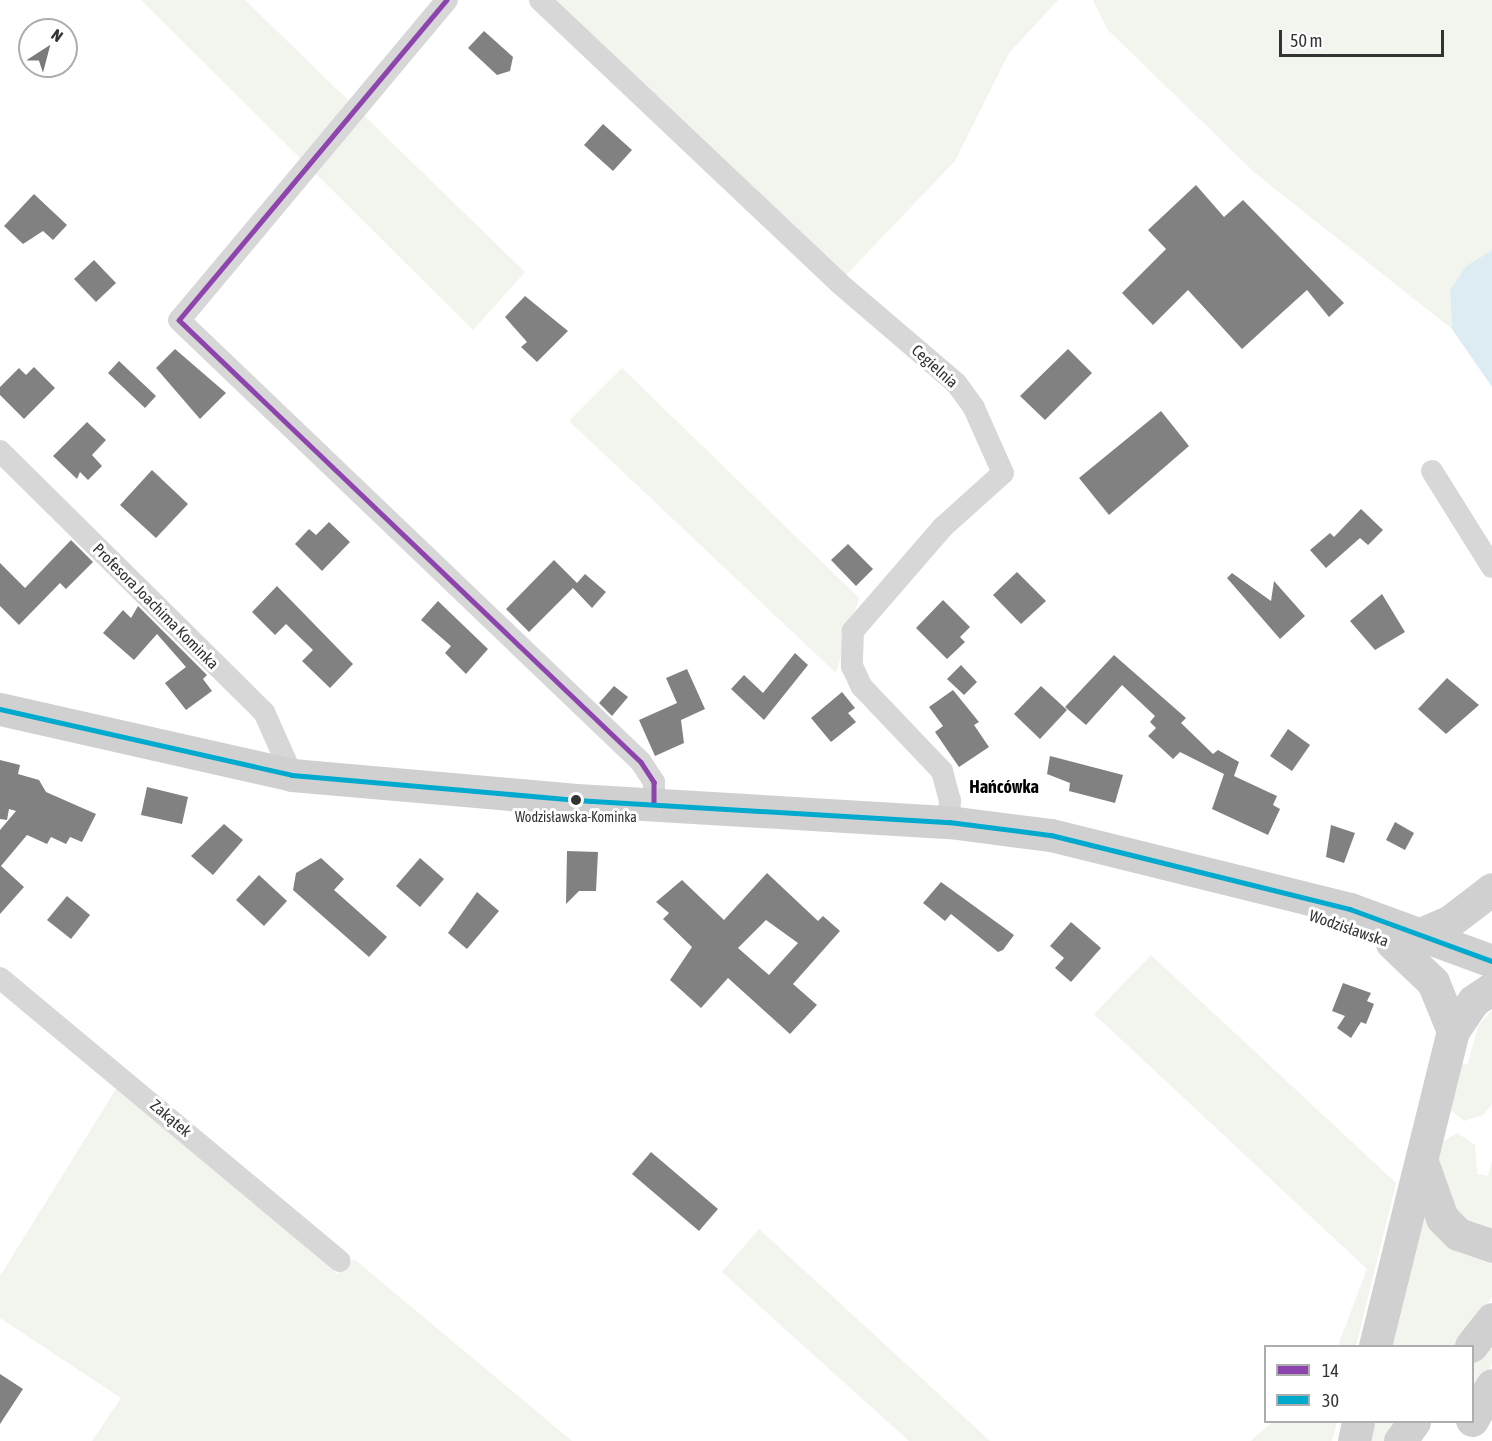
<!DOCTYPE html>
<meta charset="utf-8">
<style>
body{margin:0}
#map{position:relative;width:1492px;height:1441px;overflow:hidden;background:#fff;font-family:"Asap Condensed",sans-serif}
div>[style]{position:absolute}
.green>*{inset:0;background:#f1f5ed}
.water>*{inset:0;background:#ddebf3}
.building>*{inset:0;background:#818181}
.minor>*{height:22px;margin:-11px;padding:0 11px;transform-origin:11px;border-radius:11px;background:#d7d7d7}
.secondary>*{height:33px;margin:-16.5px;padding:0 16.5px;transform-origin:16.5px;border-radius:16.5px;background:#d0d0d0}
.bus-1>*{height:4.5px;margin:-2.25px;padding:0 2.25px;transform-origin:2.25px;border-radius:2.25px;background:#8e44ad}
.bus-2>*{height:4.5px;margin:-2.25px;padding:0 2.25px;transform-origin:2.25px;border-radius:2.25px;background:#00a9ce}
.dots>*{width:16px;height:16px;translate:-50% -50%;box-sizing:border-box;border:3px solid #fff;border-radius:50%}
span{translate:-50% -50%;white-space:nowrap;text-align:center;line-height:1.15;-webkit-text-stroke:6px #fff;paint-order:stroke}
.bus-label{font-size:14px;color:#333}
.street-label{font-size:16px;color:#333}
.neighbourhood-label{font-size:18px;color:#000;font-weight:700}
.legend{position:absolute;left:1264px;top:1345px;width:210px;height:78px;box-sizing:border-box;background:#fff;border:2px solid #adadad;margin:0;padding:8px 10px;list-style:none;font-size:18px;color:#333}
.legend li{display:flex;align-items:center;gap:12px;height:30px}
.legend b{width:30px;border:2px solid #adadad}
.north{position:absolute;left:18px;top:18px;width:60px;height:60px;box-sizing:border-box;background:#fff;border:2px solid #adadad;border-radius:50%;rotate:36deg;font-size:16px;font-weight:700;line-height:24px;text-align:center;color:#333}
.north::after{content:'';display:block;margin:auto;width:21px;height:27px;background:#7a7a7a;clip-path:polygon(50% 0,100% 100%,50% 72%,0 100%)}
.scale{position:absolute;left:1279px;top:30px;width:165px;height:27px;box-sizing:border-box;border:3px solid #333;border-top:0;padding-left:8px;font-size:18px;line-height:21px;white-space:nowrap;color:#333;-webkit-text-stroke:4px #fff;paint-order:stroke}
</style>
<div id="map">
<div class="green">
<i style="clip-path:polygon(141px 0,245px 0,525px 272px,473px 330px)"></i>
<i style="clip-path:polygon(556px 0,1058px 0,1009px 53px,955px 161px,844px 277px)"></i>
<i style="clip-path:polygon(1093px 0,1492px 0,1492px 250px,1466px 266px,1450px 290px,1452px 329px,1255px 173px,1107px 29px)"></i>
<i style="clip-path:polygon(622px 368px,859px 598px,836px 673px,569px 421px)"></i>
<i style="clip-path:polygon(1151px 955px,1396px 1183px,1356px 1346px,1338px 1346px,1367px 1269px,1094px 1014px)"></i>
<i style="clip-path:polygon(1492px 1010px,1492px 1104px,1483px 1115px,1464px 1121px,1447px 1107px,1457px 1063px,1468px 1064px,1478px 1026px)"></i>
<i style="clip-path:polygon(118px 1086px,337px 1274px,354px 1259px,572px 1441px,92px 1441px,121px 1398px,0 1318px,0 1276px)"></i>
<i style="clip-path:polygon(1457px 1133px,1475px 1145px,1477px 1174px,1488px 1176px,1492px 1161px,1492px 1230px,1466px 1220px,1453px 1207px,1437px 1159px,1439px 1144px)"></i>
<i style="clip-path:polygon(1415px 1209px,1492px 1261px,1492px 1297px,1455px 1346px,1383px 1346px)"></i>
<i style="clip-path:polygon(759px 1229px,990px 1441px,909px 1441px,722px 1272px)"></i>
<i style="clip-path:polygon(1492px 1337px,1492px 1364px,1473px 1402px,1473px 1363px)"></i>
<i style="clip-path:polygon(1272px 1422px,1337px 1422px,1332px 1441px,1251px 1441px)"></i>
<i style="clip-path:polygon(1366px 1422px,1398px 1422px,1384px 1441px,1361px 1441px)"></i>
</div>
<div class="water">
<i style="clip-path:polygon(1492px 250px,1492px 387px,1452px 329px,1450px 290px,1466px 266px)"></i>
</div>
<div class="building">
<i style="clip-path:polygon(484px 31px,513px 57px,510px 71px,497px 75px,468px 48px)"></i>
<i style="clip-path:polygon(603px 124px,632px 150px,613px 171px,584px 145px)"></i>
<i style="clip-path:polygon(1196px 185px,1224px 217px,1243px 200px,1344px 303px,1329px 317px,1307px 290px,1242px 349px,1188px 290px,1153px 325px,1122px 293px,1166px 249px,1148px 230px)"></i>
<i style="clip-path:polygon(34px 194px,67px 225px,53px 240px,43px 231px,23px 244px,4px 226px)"></i>
<i style="clip-path:polygon(94px 260px,116px 283px,96px 302px,74px 279px)"></i>
<i style="clip-path:polygon(525px 296px,568px 331px,537px 362px,521px 347px,527px 342px,505px 317px)"></i>
<i style="clip-path:polygon(175px 349px,226px 393px,200px 419px,156px 368px)"></i>
<i style="clip-path:polygon(1068px 349px,1092px 373px,1045px 420px,1020px 396px)"></i>
<i style="clip-path:polygon(119px 361px,156px 396px,145px 408px,108px 373px)"></i>
<i style="clip-path:polygon(34px 367px,55px 388px,24px 419px,0 395px,0 387px,19px 368px,26px 375px)"></i>
<i style="clip-path:polygon(1161px 411px,1189px 446px,1109px 515px,1079px 478px)"></i>
<i style="clip-path:polygon(87px 422px,106px 440px,92px 455px,102px 466px,88px 480px,80px 472px,77px 479px,53px 456px)"></i>
<i style="clip-path:polygon(152px 470px,188px 504px,156px 538px,120px 505px)"></i>
<i style="clip-path:polygon(1361px 509px,1383px 530px,1368px 545px,1360px 538px,1326px 568px,1310px 550px,1330px 533px,1334px 537px)"></i>
<i style="clip-path:polygon(329px 522px,350px 542px,322px 571px,295px 544px,309px 529px,316px 535px)"></i>
<i style="clip-path:polygon(71px 540px,93px 562px,66px 589px,60px 583px,19px 625px,0 606px,0 563px,25px 588px)"></i>
<i style="clip-path:polygon(848px 544px,873px 569px,856px 586px,831px 560px)"></i>
<i style="clip-path:polygon(554px 560px,577px 583px,585px 574px,606px 592px,592px 608px,573px 588px,529px 632px,506px 609px)"></i>
<i style="clip-path:polygon(1017px 572px,1046px 601px,1021px 624px,993px 595px)"></i>
<i style="clip-path:polygon(1232px 573px,1271px 601px,1274px 581px,1305px 616px,1280px 639px,1227px 578px)"></i>
<i style="clip-path:polygon(277px 586px,353px 664px,330px 688px,302px 661px,313px 650px,286px 624px,275px 635px,252px 612px)"></i>
<i style="clip-path:polygon(1382px 594px,1405px 632px,1375px 650px,1350px 621px)"></i>
<i style="clip-path:polygon(943px 600px,970px 627px,960px 637px,965px 642px,947px 659px,916px 628px)"></i>
<i style="clip-path:polygon(438px 601px,488px 649px,466px 674px,445px 653px,451px 646px,421px 620px)"></i>
<i style="clip-path:polygon(138px 606px,207px 675px,203px 679px,212px 691px,186px 710px,165px 683px,186px 667px,157px 634px,134px 660px,103px 633px,123px 610px,131px 618px)"></i>
<i style="clip-path:polygon(795px 653px,808px 665px,764px 720px,731px 689px,744px 675px,763px 693px)"></i>
<i style="clip-path:polygon(1114px 655px,1186px 718px,1181px 723px,1213px 754px,1218px 750px,1239px 762px,1234px 776px,1277px 796px,1273px 805px,1280px 809px,1268px 835px,1212px 809px,1224px 774px,1180px 752px,1173px 759px,1148px 736px,1156px 728px,1150px 722px,1155px 716px,1122px 685px,1086px 725px,1065px 707px)"></i>
<i style="clip-path:polygon(961px 665px,977px 682px,964px 695px,947px 679px)"></i>
<i style="clip-path:polygon(687px 669px,705px 709px,681px 720px,684px 743px,655px 756px,639px 720px,677px 703px,666px 678px)"></i>
<i style="clip-path:polygon(1447px 678px,1479px 705px,1446px 734px,1418px 709px)"></i>
<i style="clip-path:polygon(614px 686px,628px 697px,612px 716px,599px 703px)"></i>
<i style="clip-path:polygon(1041px 686px,1067px 710px,1040px 739px,1014px 714px)"></i>
<i style="clip-path:polygon(953px 690px,979px 722px,974px 725px,989px 747px,959px 767px,935px 732px,943px 726px,929px 707px)"></i>
<i style="clip-path:polygon(842px 692px,855px 708px,848px 713px,856px 722px,831px 742px,811px 718px)"></i>
<i style="clip-path:polygon(1288px 729px,1310px 745px,1292px 771px,1270px 756px)"></i>
<i style="clip-path:polygon(1050px 756px,1123px 775px,1115px 803px,1069px 791px,1070px 783px,1047px 774px)"></i>
<i style="clip-path:polygon(0 760px,20px 765px,18px 774px,39px 780px,46px 792px,96px 814px,82px 842px,70px 837px,66px 844px,51px 837px,47px 844px,27px 835px,1px 866px,24px 887px,0 914px,0 830px,16px 811px,9px 809px,7px 820px,0 819px)"></i>
<i style="clip-path:polygon(147px 787px,188px 797px,182px 824px,141px 815px)"></i>
<i style="clip-path:polygon(1395px 822px,1414px 833px,1405px 850px,1386px 840px)"></i>
<i style="clip-path:polygon(224px 824px,243px 840px,213px 875px,191px 856px)"></i>
<i style="clip-path:polygon(1331px 825px,1355px 833px,1344px 863px,1326px 857px)"></i>
<i style="clip-path:polygon(567px 851px,598px 852px,596px 891px,579px 891px,566px 904px)"></i>
<i style="clip-path:polygon(321px 858px,344px 879px,334px 890px,387px 937px,369px 957px,293px 890px,296px 873px)"></i>
<i style="clip-path:polygon(420px 858px,444px 879px,420px 907px,396px 886px)"></i>
<i style="clip-path:polygon(evenodd,767px 873px,818px 921px,823px 916px,840px 931px,793px 984px,817px 1005px,790px 1034px,728px 978px,701px 1008px,670px 980px,692px 947px,663px 919px,669px 913px,656px 902px,682px 880px,724px 920px,767px 873px,766px 920px,798px 943px,769px 975px,738px 948px,766px 920px)"></i>
<i style="clip-path:polygon(259px 875px,287px 901px,264px 926px,236px 900px)"></i>
<i style="clip-path:polygon(941px 882px,1014px 935px,1003px 950px,998px 952px,951px 914px,945px 921px,923px 903px)"></i>
<i style="clip-path:polygon(477px 892px,499px 911px,467px 949px,448px 933px)"></i>
<i style="clip-path:polygon(67px 896px,90px 915px,71px 939px,47px 920px)"></i>
<i style="clip-path:polygon(1071px 922px,1101px 948px,1071px 982px,1055px 968px,1064px 958px,1050px 946px)"></i>
<i style="clip-path:polygon(1343px 983px,1371px 993px,1367px 1001px,1374px 1004px,1366px 1024px,1361px 1022px,1351px 1038px,1337px 1028px,1345px 1016px,1332px 1011px)"></i>
<i style="clip-path:polygon(651px 1152px,718px 1209px,699px 1231px,632px 1174px)"></i>
<i style="clip-path:polygon(0 1374px,23px 1389px,0 1424px)"></i>
</div>
<div class="minor">
<i style="left:447px;top:0;width:417px;rotate:129.9deg"></i>
<i style="left:179px;top:320px;width:639px;rotate:43.73deg"></i>
<i style="left:641px;top:762px;width:24px;rotate:57deg"></i>
<i style="left:654px;top:782px;width:22px;rotate:90deg"></i>
<i style="left:540px;top:0;width:412px;rotate:43.4deg"></i>
<i style="left:839px;top:283px;width:154px;rotate:40.5deg"></i>
<i style="left:956px;top:383px;width:31px;rotate:54deg"></i>
<i style="left:974px;top:408px;width:71px;rotate:66deg"></i>
<i style="left:1003px;top:473px;width:81px;rotate:138deg"></i>
<i style="left:943px;top:527px;width:138px;rotate:130.9deg"></i>
<i style="left:853px;top:631px;width:35px;rotate:92deg"></i>
<i style="left:852px;top:666px;width:23px;rotate:65deg"></i>
<i style="left:862px;top:687px;width:116px;rotate:46.4deg"></i>
<i style="left:942px;top:771px;width:30px;rotate:75deg"></i>
<i style="left:950px;top:800px;width:22px;rotate:93deg"></i>
<i style="left:0;top:451px;width:371px;rotate:44.7deg"></i>
<i style="left:264px;top:712px;width:69px;rotate:66deg"></i>
<i style="left:1432px;top:471px;width:113px;rotate:58deg"></i>
<i style="left:0;top:978px;width:442px;rotate:39.8deg"></i>
</div>
<div class="secondary">
<i style="left:0;top:709px;width:299px;rotate:12.7deg"></i>
<i style="left:292px;top:775px;width:285px;rotate:5deg"></i>
<i style="left:576px;top:800px;width:374px;rotate:3.4deg"></i>
<i style="left:949px;top:822px;width:103px;rotate:7.3deg"></i>
<i style="left:1051px;top:835px;width:308px;rotate:13.9deg"></i>
<i style="left:1350px;top:909px;width:151px;rotate:20.1deg"></i>
<i style="left:1423px;top:933px;width:28px;rotate:-23deg"></i>
<i style="left:1449px;top:922px;width:54px;rotate:-37.5deg"></i>
<i style="left:1392px;top:943px;width:57px;rotate:43.6deg"></i>
<i style="left:1433px;top:982px;width:53px;rotate:67.8deg"></i>
<i style="left:1422px;top:1162px;width:59px;rotate:70.3deg"></i>
<i style="left:1442px;top:1218px;width:23px;rotate:45deg"></i>
<i style="left:1458px;top:1234px;width:36px;rotate:19deg"></i>
<i style="left:1375px;top:1346px;width:325px;rotate:-76.1deg"></i>
<i style="left:1453px;top:1031px;width:36px;rotate:-56deg"></i>
<i style="left:1473px;top:1001px;width:23px;rotate:-34deg"></i>
<i style="left:1471px;top:1346px;width:34px;rotate:-52deg"></i>
<i style="left:1472px;top:1420px;width:40px;rotate:-60.3deg"></i>
<i style="left:1354px;top:1441px;width:19px;rotate:-78deg"></i>
<i style="left:1400px;top:1441px;width:24px;rotate:-54deg"></i>
</div>
<div class="bus-1">
<i style="left:447px;top:0;width:417px;rotate:129.9deg"></i>
<i style="left:179px;top:320px;width:639px;rotate:43.73deg"></i>
<i style="left:641px;top:762px;width:24px;rotate:57deg"></i>
<i style="left:654px;top:782px;width:22px;rotate:90deg"></i>
</div>
<div class="bus-2">
<i style="left:0;top:709px;width:299px;rotate:12.7deg"></i>
<i style="left:292px;top:775px;width:285px;rotate:5deg"></i>
<i style="left:576px;top:800px;width:374px;rotate:3.4deg"></i>
<i style="left:949px;top:822px;width:103px;rotate:7.3deg"></i>
<i style="left:1051px;top:835px;width:308px;rotate:13.9deg"></i>
<i style="left:1350px;top:909px;width:151px;rotate:20.1deg"></i>
</div>
<div class="dots">
<i style="left:576px;top:800px;background:#333"></i>
</div>
<div class="bus-label">
<span style="left:576px;top:817px">Wodzisławska-Kominka</span>
</div>
<div class="street-label">
<span style="left:935px;top:366px;rotate:42deg">Cegielnia</span>
<span style="left:156px;top:606px;rotate:45deg">Profesora Joachima Kominka</span>
<span style="left:1349px;top:928px;rotate:19deg">Wodzisławska</span>
<span style="left:171px;top:1118px;rotate:40deg">Zakątek</span>
</div>
<div class="neighbourhood-label">
<span style="left:1004px;top:787px">Hańcówka</span>
</div>
<ul class="legend">
<li><b style="height:8px;background:#8e44ad"></b>14</li>
<li><b style="height:8px;background:#00a9ce"></b>30</li>
</ul>
<div class="north">N</div>
<div class="scale">50 m</div>
</div>
